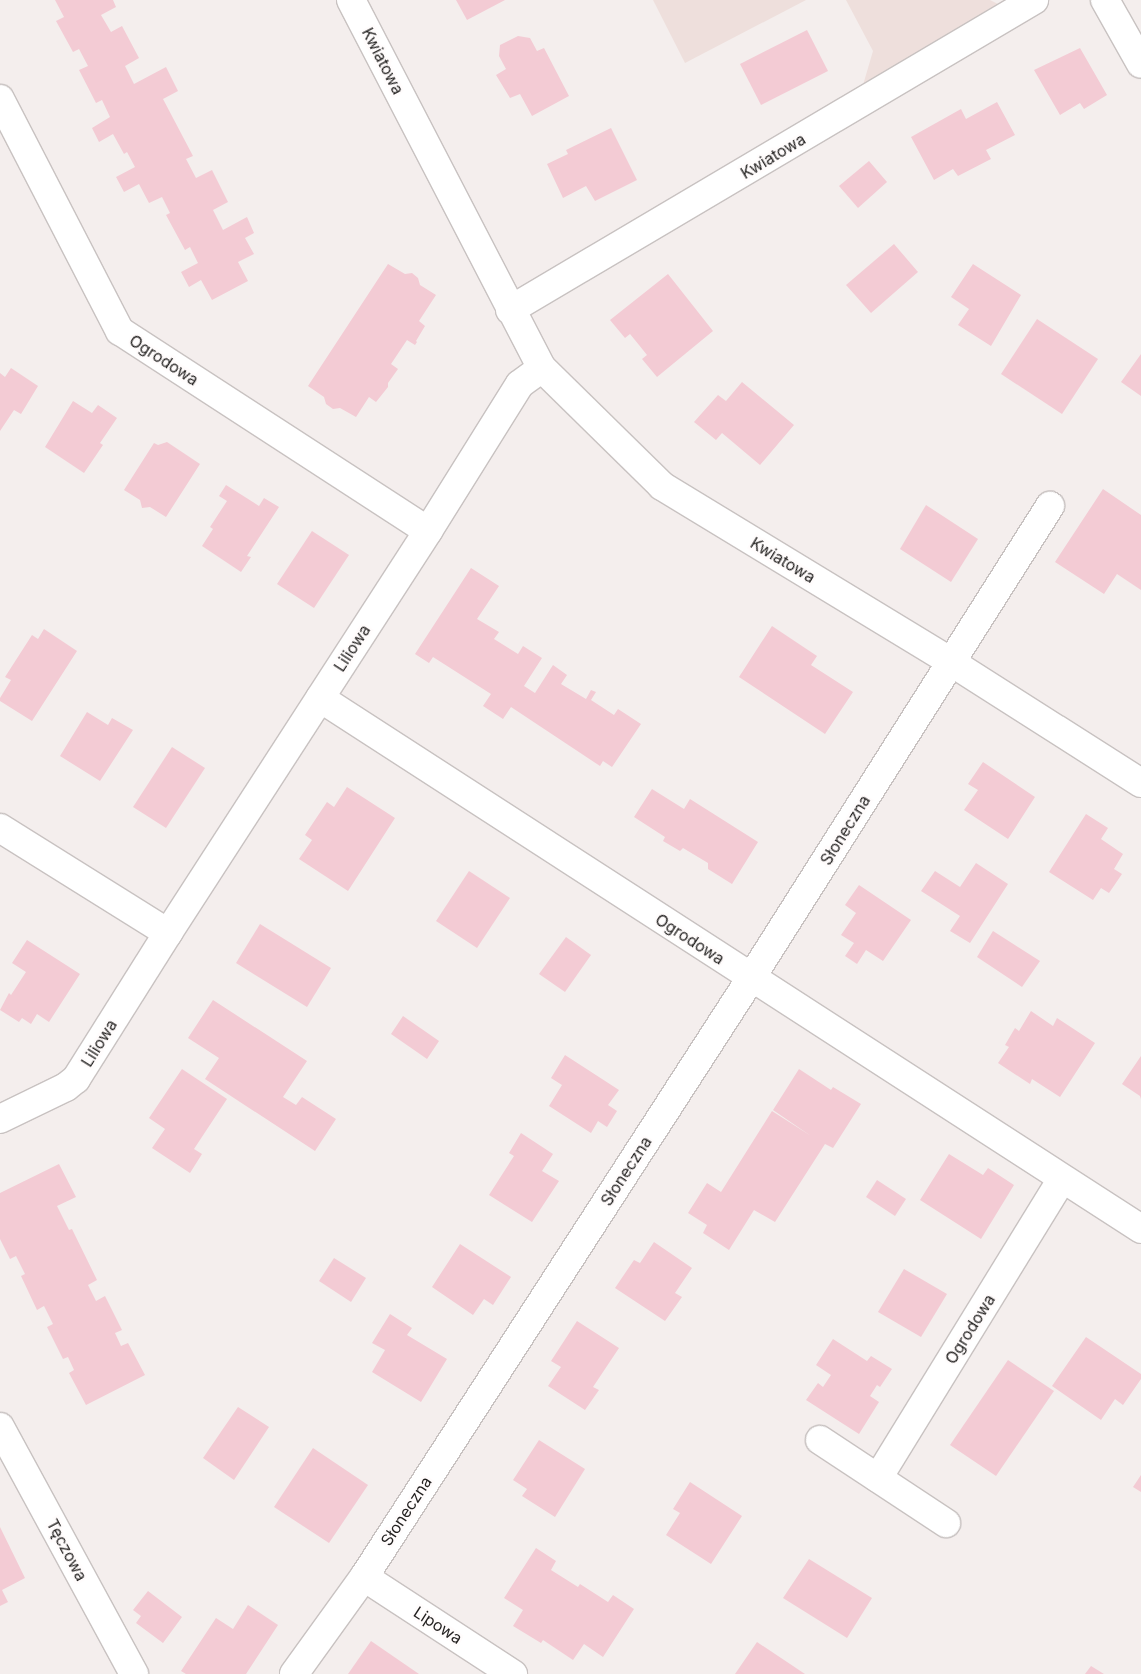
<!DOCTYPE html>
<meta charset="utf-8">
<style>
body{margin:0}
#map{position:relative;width:1141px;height:1674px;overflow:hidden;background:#f4eeed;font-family:Inter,sans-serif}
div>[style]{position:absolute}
.built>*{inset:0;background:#eedfdc}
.building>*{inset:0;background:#f3cbd4}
.roads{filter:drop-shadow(1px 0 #c8c2c1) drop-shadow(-1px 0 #c8c2c1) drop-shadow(0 1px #c8c2c1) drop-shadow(0 -1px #c8c2c1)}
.minor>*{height:28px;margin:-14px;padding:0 14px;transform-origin:14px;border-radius:14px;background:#fff}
span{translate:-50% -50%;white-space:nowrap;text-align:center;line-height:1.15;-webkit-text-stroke:5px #fffcfc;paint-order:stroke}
.street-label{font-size:16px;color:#211f1e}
</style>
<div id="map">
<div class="built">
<i style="clip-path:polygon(653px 0,806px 0,685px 63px)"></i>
<i style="clip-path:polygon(846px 0,990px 0,998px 4px,863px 85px,873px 51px)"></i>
</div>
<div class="building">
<i style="clip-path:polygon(55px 0,113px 0,116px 7px,101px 15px,111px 32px,122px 26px,139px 58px,125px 66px,134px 84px,166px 67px,178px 91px,163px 99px,193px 156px,186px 159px,196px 178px,212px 170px,228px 202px,213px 210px,223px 230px,247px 217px,254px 233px,245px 238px,254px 254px,238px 262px,248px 281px,212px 300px,201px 280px,189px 287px,181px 272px,198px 263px,190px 247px,185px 250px,166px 215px,170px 213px,162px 197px,149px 203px,139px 184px,124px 192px,116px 177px,135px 167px,127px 152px,124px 154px,113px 134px,99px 142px,92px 128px,110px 117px,102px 100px,96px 103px,79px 70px,88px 66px,79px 49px,73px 52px,56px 21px,64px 17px)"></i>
<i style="clip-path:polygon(456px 0,505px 0,467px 20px)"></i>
<i style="clip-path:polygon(807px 30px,828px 71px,761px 105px,740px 64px)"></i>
<i style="clip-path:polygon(518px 36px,530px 38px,537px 51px,544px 48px,569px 96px,532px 116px,520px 94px,510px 98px,496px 75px,506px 69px,499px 56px,500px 45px)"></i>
<i style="clip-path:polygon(1080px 48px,1107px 95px,1084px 109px,1080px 103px,1060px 115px,1034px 70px)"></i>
<i style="clip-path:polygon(997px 102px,1015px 135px,986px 150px,991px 159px,958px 176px,953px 169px,934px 180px,911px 137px,961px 109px,966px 119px)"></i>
<i style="clip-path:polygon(611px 128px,637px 180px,595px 201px,586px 186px,563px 198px,547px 164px,568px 154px,566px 150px)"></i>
<i style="clip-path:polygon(869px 161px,887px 182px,858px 208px,839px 186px)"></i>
<i style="clip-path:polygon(894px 244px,918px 272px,871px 313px,846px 285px)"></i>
<i style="clip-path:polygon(388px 264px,405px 274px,412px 273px,418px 278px,420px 285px,436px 295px,419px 321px,425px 326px,416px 341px,417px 342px,415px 345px,407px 340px,391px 364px,398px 369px,388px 383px,388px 387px,376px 402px,369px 397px,356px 417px,340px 408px,333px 409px,326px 404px,324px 397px,308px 386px)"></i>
<i style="clip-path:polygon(973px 264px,1021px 295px,991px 346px,958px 325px,969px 309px,951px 297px)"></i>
<i style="clip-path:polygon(668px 274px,713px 331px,657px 377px,642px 359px,647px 355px,639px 345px,630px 334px,625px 338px,610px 320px)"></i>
<i style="clip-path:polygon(1037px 319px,1098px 359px,1062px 414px,1001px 374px)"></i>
<i style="clip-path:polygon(1141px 354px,1141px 396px,1121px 382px)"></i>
<i style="clip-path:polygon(11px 368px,38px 386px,21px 414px,14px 410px,0 431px,0 373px,5px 377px)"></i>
<i style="clip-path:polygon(742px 382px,794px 425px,760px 465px,722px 433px,716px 440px,694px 422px,718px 395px,726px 401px)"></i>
<i style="clip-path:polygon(73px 401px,92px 413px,98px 405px,117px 418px,100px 443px,103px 445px,84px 473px,45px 447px)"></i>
<i style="clip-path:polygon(167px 442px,200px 464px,166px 517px,150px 507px,142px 508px,140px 500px,124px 490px,154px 443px,158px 445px)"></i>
<i style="clip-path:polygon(226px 485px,259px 506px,264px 498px,279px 507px,247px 556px,251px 557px,241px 572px,202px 546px,213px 529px,210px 527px,227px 501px,219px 496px)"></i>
<i style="clip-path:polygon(1103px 489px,1141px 515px,1141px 590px,1117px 574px,1104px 594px,1055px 562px)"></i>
<i style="clip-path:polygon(926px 505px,978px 539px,951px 582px,900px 549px)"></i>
<i style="clip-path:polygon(312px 531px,349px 555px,314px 608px,277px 584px)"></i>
<i style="clip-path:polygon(471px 568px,499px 586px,477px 619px,499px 632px,494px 639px,518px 654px,523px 646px,542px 658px,524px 686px,535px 693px,553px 665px,567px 675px,561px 684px,586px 699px,591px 690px,596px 692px,591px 700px,614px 715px,618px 709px,641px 724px,612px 767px,603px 761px,600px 766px,511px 707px,503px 719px,483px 706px,491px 694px,433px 657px,429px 663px,415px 654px)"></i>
<i style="clip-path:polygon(772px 626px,817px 656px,811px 665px,853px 692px,825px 734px,739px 677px)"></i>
<i style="clip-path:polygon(44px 629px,77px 651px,32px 721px,0 701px,0 698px,11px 680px,5px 677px,32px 635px,38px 639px)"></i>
<i style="clip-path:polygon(87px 712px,108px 725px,112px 718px,133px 730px,100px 781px,60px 756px)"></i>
<i style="clip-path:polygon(172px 747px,205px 768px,166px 828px,133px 807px)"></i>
<i style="clip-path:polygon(983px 762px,1035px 797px,1008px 839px,964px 810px,978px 790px,968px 784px)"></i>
<i style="clip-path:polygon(347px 787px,395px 818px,348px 891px,299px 859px,312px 840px,305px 835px,327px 802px,334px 807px)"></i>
<i style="clip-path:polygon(652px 789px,684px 809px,690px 799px,758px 842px,732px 884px,708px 869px,708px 863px,683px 848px,680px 851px,663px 841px,665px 837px,634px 817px)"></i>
<i style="clip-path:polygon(1086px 814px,1108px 828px,1101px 839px,1123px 854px,1114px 869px,1122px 874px,1109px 893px,1101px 888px,1093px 900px,1049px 872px)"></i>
<i style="clip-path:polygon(976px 863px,1008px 884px,970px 943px,950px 931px,960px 916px,921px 891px,935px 871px,960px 887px)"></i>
<i style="clip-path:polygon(469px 871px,510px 898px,477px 948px,436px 921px)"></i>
<i style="clip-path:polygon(859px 885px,911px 920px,883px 961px,866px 950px,857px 964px,845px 956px,854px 943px,841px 935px,856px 913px,845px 905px)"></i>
<i style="clip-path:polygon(260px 924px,331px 968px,307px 1007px,236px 963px)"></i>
<i style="clip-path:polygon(993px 931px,1040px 961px,1022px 987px,977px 957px)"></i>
<i style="clip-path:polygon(566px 937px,591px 955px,565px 992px,539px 974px)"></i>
<i style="clip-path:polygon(27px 940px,80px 974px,49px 1022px,37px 1014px,31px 1024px,22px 1018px,19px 1022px,0 1010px,9px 993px,11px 995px,26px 972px,12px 963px)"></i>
<i style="clip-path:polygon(213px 1000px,307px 1061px,283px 1097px,296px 1105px,302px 1097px,336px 1119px,315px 1151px,205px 1079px,219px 1058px,188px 1038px)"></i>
<i style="clip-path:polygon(1031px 1011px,1053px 1026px,1057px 1018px,1095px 1043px,1060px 1097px,1032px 1079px,1030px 1084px,998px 1063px,1009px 1047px,1005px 1045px,1015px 1028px,1019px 1031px)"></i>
<i style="clip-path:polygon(403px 1016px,439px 1041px,427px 1059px,391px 1034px)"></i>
<i style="clip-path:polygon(565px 1055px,619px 1090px,608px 1105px,617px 1111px,607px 1127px,598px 1121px,591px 1133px,549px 1106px,562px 1085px,551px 1078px)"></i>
<i style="clip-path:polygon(1141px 1056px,1141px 1099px,1140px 1096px,1122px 1084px)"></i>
<i style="clip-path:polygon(182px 1069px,227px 1099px,194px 1149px,202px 1154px,190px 1173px,152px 1148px,165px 1129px,149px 1118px)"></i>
<i style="clip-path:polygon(799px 1069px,831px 1090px,833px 1087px,861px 1104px,833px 1148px,825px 1144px,775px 1222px,754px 1210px,729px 1250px,703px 1233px,707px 1225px,688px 1213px,707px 1183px,721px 1192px,772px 1111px,811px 1136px,773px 1110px)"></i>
<i style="clip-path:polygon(521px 1133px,553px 1154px,542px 1171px,559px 1181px,532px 1222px,489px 1195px,514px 1156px,509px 1153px)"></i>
<i style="clip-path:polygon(949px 1154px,983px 1175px,988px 1168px,1014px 1185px,981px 1239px,920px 1200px)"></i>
<i style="clip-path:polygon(59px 1164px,76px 1197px,57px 1206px,69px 1230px,72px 1229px,97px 1280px,88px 1285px,96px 1301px,105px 1296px,122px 1330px,115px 1333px,121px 1346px,128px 1343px,145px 1375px,86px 1405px,69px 1373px,74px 1370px,68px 1357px,63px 1359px,47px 1327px,53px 1324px,44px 1306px,37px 1310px,21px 1276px,25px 1274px,16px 1256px,10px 1259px,0 1239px,0 1193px)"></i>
<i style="clip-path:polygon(877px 1180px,906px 1199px,895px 1216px,866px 1197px)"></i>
<i style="clip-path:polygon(654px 1242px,692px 1268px,675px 1293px,682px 1297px,665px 1321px,615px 1288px,634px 1260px,640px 1263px)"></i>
<i style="clip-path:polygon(460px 1244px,511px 1277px,493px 1305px,484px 1299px,473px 1315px,432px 1287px)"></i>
<i style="clip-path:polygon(334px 1258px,366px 1278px,351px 1302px,319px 1281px)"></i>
<i style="clip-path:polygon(904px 1269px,947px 1294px,921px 1337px,878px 1312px)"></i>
<i style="clip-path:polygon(390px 1314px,412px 1328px,407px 1335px,447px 1359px,421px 1402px,372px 1372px,385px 1350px,372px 1343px)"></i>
<i style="clip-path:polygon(577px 1321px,619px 1348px,593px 1387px,599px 1390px,585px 1410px,548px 1386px,561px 1367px,551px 1361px)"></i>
<i style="clip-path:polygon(1086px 1337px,1141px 1374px,1141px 1379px,1123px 1405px,1115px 1399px,1101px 1420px,1052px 1386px)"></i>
<i style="clip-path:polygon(833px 1339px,867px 1361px,871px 1356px,892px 1369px,880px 1387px,877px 1385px,870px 1396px,879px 1402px,859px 1434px,806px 1400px,818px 1383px,823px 1387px,831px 1375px,816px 1365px)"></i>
<i style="clip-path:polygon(1008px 1360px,1054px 1391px,996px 1476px,950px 1445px)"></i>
<i style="clip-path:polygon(238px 1407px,269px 1427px,234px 1480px,203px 1458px)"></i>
<i style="clip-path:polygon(539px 1440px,585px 1469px,555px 1517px,522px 1496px,527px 1489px,513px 1480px)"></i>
<i style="clip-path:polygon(313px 1448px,368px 1485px,329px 1543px,274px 1507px)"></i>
<i style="clip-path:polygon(1141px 1475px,1141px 1492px,1133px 1487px)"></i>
<i style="clip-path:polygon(690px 1482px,742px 1516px,711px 1564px,666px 1535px,680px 1513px,673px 1509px)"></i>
<i style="clip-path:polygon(0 1527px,25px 1578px,2px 1590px,8px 1602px,0 1606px)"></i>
<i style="clip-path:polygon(536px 1548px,556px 1561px,551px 1570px,578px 1587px,580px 1584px,608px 1602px,613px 1595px,634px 1609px,603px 1657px,584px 1644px,573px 1660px,543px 1640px,541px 1643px,513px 1626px,523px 1610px,504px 1598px)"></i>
<i style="clip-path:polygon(809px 1559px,872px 1598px,847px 1638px,783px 1598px)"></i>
<i style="clip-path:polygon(148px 1591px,182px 1617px,163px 1643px,136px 1623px,141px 1616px,133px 1610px)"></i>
<i style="clip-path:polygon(248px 1605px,278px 1625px,246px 1674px,186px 1674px,181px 1671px,216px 1618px,233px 1629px)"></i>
<i style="clip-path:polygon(371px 1641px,419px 1674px,348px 1674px)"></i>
<i style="clip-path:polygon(757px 1642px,805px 1674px,735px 1674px)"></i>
<i style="clip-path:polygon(1091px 1666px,1104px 1674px,1085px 1674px)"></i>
</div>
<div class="roads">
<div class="minor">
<i style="left:351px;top:0;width:415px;rotate:62.6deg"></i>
<i style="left:542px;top:368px;width:168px;rotate:44.5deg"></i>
<i style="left:662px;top:486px;width:338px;rotate:31.3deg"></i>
<i style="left:951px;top:662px;width:225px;rotate:32.5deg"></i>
<i style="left:1105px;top:0;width:73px;rotate:60.6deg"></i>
<i style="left:0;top:99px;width:261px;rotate:62.7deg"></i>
<i style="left:120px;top:331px;width:367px;rotate:33deg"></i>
<i style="left:510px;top:310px;width:609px;rotate:-30.61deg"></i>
<i style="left:320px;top:698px;width:978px;rotate:32.89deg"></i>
<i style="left:0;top:828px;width:198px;rotate:32deg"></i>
<i style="left:0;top:1119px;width:73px;rotate:-25.9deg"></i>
<i style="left:66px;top:1087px;width:13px;rotate:-39deg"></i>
<i style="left:76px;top:1079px;width:173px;rotate:-57.8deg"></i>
<i style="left:168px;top:933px;width:479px;rotate:-57.1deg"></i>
<i style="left:428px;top:531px;width:173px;rotate:-58deg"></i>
<i style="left:520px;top:384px;width:27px;rotate:-36deg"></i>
<i style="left:0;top:1427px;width:281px;rotate:61.5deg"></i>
<i style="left:820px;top:1440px;width:151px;rotate:33.4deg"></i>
<i style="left:878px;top:1478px;width:351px;rotate:-58.4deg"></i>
<i style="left:364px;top:1577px;width:178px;rotate:33.1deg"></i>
<i style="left:294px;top:1674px;width:120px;rotate:-54.2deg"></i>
<i style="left:364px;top:1577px;width:713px;rotate:-57.13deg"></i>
<i style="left:751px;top:978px;width:559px;rotate:-57.65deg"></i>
</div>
</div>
<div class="street-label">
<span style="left:383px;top:61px;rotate:63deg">Kwiatowa</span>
<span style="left:773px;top:156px;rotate:-31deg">Kwiatowa</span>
<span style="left:164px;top:360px;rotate:33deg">Ogrodowa</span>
<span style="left:783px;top:560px;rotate:31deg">Kwiatowa</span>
<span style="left:352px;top:648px;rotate:-57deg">Liliowa</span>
<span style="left:845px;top:830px;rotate:-58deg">Słoneczna</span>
<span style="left:690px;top:939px;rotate:33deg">Ogrodowa</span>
<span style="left:99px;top:1043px;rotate:-58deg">Liliowa</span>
<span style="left:626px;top:1171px;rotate:-57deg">Słoneczna</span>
<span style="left:970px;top:1329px;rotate:-58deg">Ogrodowa</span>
<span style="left:406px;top:1511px;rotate:-57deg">Słoneczna</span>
<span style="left:67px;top:1550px;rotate:62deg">Tęczowa</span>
<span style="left:438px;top:1625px;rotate:33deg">Lipowa</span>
</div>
</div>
